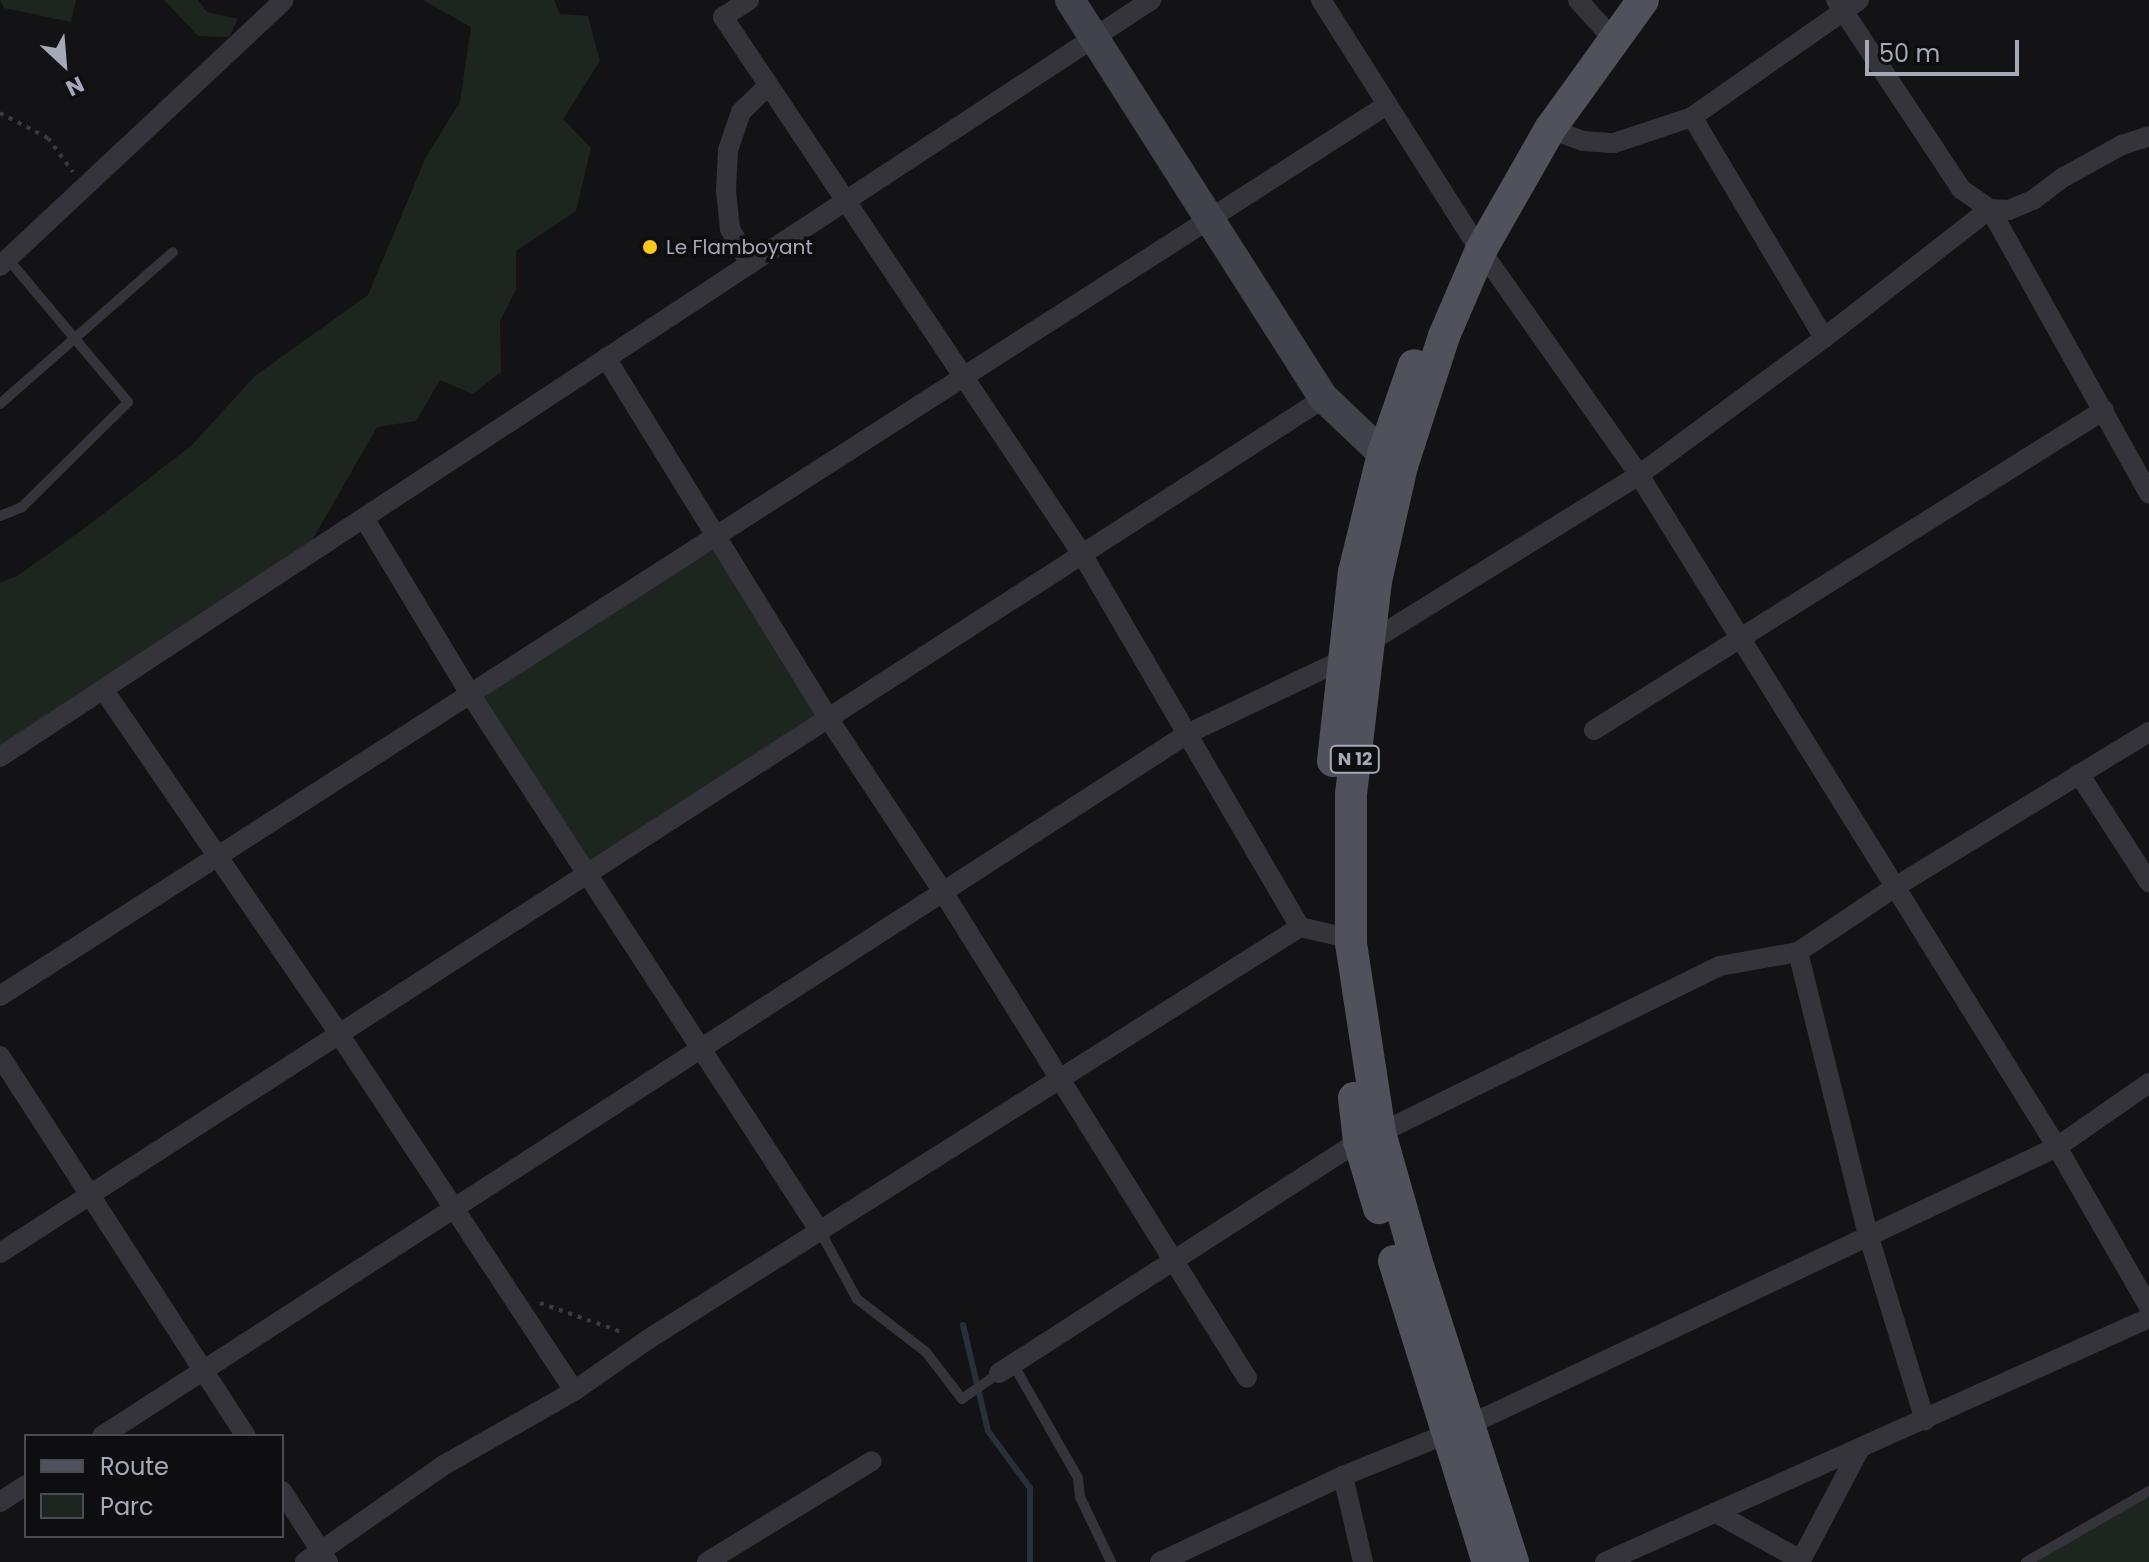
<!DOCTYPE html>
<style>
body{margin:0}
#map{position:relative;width:2149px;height:1562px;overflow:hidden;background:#131315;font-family:Poppins,sans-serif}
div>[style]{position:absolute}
.green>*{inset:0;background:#1d251f}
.stream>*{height:6px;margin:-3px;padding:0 3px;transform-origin:3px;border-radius:3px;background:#28313a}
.path>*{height:4px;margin-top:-2px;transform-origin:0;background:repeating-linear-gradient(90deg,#3a3b41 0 4px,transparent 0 10px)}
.lane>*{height:10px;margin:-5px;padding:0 5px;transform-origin:5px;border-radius:5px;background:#34343a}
.street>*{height:20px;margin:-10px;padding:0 10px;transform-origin:10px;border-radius:10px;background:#34343a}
.secondary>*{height:30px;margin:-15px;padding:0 15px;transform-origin:15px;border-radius:15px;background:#42434a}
.primary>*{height:32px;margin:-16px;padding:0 16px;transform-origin:16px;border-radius:16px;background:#50515a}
.dots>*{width:22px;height:22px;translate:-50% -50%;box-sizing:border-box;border:4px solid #0e0e10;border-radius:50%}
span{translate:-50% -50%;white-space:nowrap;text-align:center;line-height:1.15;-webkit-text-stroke:7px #0e0e10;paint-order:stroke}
.shield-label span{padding:2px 6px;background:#0e0e10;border:2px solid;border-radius:6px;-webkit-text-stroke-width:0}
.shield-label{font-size:18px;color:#a4a8b7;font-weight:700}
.poi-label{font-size:20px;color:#a4a8b7}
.left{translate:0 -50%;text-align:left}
.legend{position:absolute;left:24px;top:1434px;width:260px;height:104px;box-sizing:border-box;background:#0e0e10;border:2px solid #4a4c53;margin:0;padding:10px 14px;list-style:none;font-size:24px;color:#a4a8b7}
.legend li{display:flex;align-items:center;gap:16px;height:40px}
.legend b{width:40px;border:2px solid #4a4c53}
.north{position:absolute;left:24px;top:24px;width:80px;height:80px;-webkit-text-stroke:6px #0e0e10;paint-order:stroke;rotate:154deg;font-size:22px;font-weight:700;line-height:32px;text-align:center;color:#a4a8b7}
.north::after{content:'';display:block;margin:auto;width:28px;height:36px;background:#a4a8b7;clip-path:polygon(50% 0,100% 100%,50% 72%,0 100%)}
.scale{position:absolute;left:1865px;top:40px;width:154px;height:36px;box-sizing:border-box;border:4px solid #a4a8b7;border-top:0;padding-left:10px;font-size:24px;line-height:28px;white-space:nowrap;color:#a4a8b7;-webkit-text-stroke:6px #0e0e10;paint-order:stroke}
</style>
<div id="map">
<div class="green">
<i style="clip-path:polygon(0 0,76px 0,71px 22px,4px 8px)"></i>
<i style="clip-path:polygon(164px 0,198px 0,207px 12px,238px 19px,229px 37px,198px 36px)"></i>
<i style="clip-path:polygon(423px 0,554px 0,560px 14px,588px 16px,600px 61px,563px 119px,591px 148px,576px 211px,516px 251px,516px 289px,500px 321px,501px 372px,473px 394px,440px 380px,416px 421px,377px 427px,302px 558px,0 757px,0 583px,17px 576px,85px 528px,192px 445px,255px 376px,368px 295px,426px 157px,460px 102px,471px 27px)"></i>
<i style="clip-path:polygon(715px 537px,828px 718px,586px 875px,470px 694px)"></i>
<i style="clip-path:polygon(2149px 1491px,2149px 1562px,2026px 1562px)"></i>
</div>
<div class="stream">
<i style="left:963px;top:1325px;width:109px;rotate:76.7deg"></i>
<i style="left:988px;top:1431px;width:71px;rotate:53.6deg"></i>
<i style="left:1030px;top:1488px;width:74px;rotate:90deg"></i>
</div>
<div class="path">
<i style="left:0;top:113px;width:54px;rotate:27.5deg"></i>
<i style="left:48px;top:138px;width:42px;rotate:53.7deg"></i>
<i style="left:540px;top:1303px;width:87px;rotate:19.5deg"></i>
</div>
<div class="lane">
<i style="left:0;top:404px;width:230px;rotate:-41.3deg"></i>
<i style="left:0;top:516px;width:24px;rotate:-22deg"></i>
<i style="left:22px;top:507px;width:149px;rotate:-44.7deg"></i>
<i style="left:128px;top:402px;width:187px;rotate:-130deg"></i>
<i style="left:821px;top:1233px;width:75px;rotate:61.4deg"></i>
<i style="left:857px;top:1299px;width:87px;rotate:37.5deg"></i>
<i style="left:926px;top:1352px;width:59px;rotate:52.5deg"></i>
<i style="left:962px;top:1399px;width:45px;rotate:-35.1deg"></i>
<i style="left:1013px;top:1364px;width:131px;rotate:60.3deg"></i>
<i style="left:1078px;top:1478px;width:19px;rotate:84deg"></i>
<i style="left:1080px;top:1497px;width:72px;rotate:64.5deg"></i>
<i style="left:2026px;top:1562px;width:142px;rotate:-30deg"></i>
</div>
<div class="street">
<i style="left:749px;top:0;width:31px;rotate:147deg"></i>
<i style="left:723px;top:17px;width:646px;rotate:56.24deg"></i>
<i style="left:1082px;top:554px;width:432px;rotate:59.7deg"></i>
<i style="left:1321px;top:0;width:278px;rotate:57.6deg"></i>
<i style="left:1470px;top:235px;width:294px;rotate:54.8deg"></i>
<i style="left:1639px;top:475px;width:791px;rotate:58.12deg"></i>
<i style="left:2057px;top:1147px;width:185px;rotate:60.1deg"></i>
<i style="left:1578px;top:0;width:38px;rotate:48deg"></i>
<i style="left:1836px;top:0;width:227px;rotate:56.5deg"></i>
<i style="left:1961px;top:189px;width:35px;rotate:35deg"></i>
<i style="left:1990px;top:209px;width:19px;rotate:3deg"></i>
<i style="left:2009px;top:210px;width:26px;rotate:-23deg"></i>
<i style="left:2033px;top:200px;width:39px;rotate:-37deg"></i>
<i style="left:2064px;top:177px;width:66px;rotate:-28.9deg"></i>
<i style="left:2122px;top:145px;width:28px;rotate:-18deg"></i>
<i style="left:1550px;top:129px;width:35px;rotate:20deg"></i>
<i style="left:1583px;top:141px;width:31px;rotate:4deg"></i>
<i style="left:1614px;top:143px;width:82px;rotate:-18.4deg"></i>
<i style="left:1692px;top:117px;width:204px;rotate:-35deg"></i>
<i style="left:750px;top:264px;width:40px;rotate:-119.7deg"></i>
<i style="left:730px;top:229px;width:39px;rotate:-96deg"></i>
<i style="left:726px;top:190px;width:40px;rotate:-87.1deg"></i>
<i style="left:728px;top:150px;width:40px;rotate:-71.1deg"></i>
<i style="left:741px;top:112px;width:37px;rotate:-44deg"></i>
<i style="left:0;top:266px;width:388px;rotate:-43.1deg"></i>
<i style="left:1824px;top:338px;width:210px;rotate:-37.9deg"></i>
<i style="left:1990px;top:209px;width:326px;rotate:60.8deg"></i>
<i style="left:606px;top:358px;width:423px;rotate:58.3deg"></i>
<i style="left:828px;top:718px;width:209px;rotate:56.5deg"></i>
<i style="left:943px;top:892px;width:573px;rotate:57.97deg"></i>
<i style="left:364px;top:518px;width:205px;rotate:58.9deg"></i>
<i style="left:470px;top:694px;width:643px;rotate:56.93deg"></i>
<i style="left:1368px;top:643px;width:319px;rotate:-31.8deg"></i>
<i style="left:1639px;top:475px;width:230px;rotate:-36.5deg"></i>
<i style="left:1824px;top:338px;width:257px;rotate:-120.8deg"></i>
<i style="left:103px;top:689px;width:418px;rotate:55.6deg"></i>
<i style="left:339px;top:1034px;width:427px;rotate:56.6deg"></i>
<i style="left:1594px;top:730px;width:602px;rotate:-32.11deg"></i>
<i style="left:0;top:757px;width:1378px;rotate:-33.33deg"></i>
<i style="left:2079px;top:774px;width:129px;rotate:57.1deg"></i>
<i style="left:1798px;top:952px;width:291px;rotate:76.1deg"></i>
<i style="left:1868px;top:1234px;width:195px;rotate:73deg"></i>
<i style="left:0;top:996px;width:1649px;rotate:-32.72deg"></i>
<i style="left:0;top:1056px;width:453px;rotate:57.1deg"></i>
<i style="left:1380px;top:1133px;width:379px;rotate:-26.2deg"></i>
<i style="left:1720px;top:966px;width:79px;rotate:-10.2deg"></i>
<i style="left:1798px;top:952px;width:117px;rotate:-33.8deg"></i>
<i style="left:1895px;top:887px;width:298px;rotate:-31.4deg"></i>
<i style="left:0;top:1253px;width:1576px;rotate:-32.85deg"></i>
<i style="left:999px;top:1373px;width:428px;rotate:-32.8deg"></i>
<i style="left:102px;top:1436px;width:1292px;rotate:-32.9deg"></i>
<i style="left:1187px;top:734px;width:172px;rotate:-25.5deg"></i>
<i style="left:1343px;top:1476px;width:88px;rotate:76.9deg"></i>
<i style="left:282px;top:1491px;width:85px;rotate:57.1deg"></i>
<i style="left:0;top:1502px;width:31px;rotate:-33deg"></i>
<i style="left:1716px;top:1513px;width:95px;rotate:29deg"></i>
<i style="left:305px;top:1562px;width:169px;rotate:-34.9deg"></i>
<i style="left:444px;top:1465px;width:150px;rotate:-29.6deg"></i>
<i style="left:574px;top:1391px;width:89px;rotate:-34.9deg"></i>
<i style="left:647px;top:1340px;width:773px;rotate:-32.31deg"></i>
<i style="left:1300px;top:927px;width:35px;rotate:13deg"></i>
<i style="left:707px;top:1562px;width:193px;rotate:-31.5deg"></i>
<i style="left:1160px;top:1562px;width:202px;rotate:-25.2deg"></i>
<i style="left:1343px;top:1476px;width:138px;rotate:-22.1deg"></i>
<i style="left:1471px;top:1424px;width:648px;rotate:-25.3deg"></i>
<i style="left:2057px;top:1147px;width:112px;rotate:-34.8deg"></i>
<i style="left:1605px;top:1562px;width:596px;rotate:-24.16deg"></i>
<i style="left:1800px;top:1562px;width:127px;rotate:-62.2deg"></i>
</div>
<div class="secondary">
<i style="left:1070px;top:0;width:472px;rotate:57.5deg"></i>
<i style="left:1324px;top:398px;width:81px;rotate:43.5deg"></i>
<i style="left:1383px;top:454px;width:21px;rotate:31deg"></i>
</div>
<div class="primary">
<i style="left:1333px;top:761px;width:190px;rotate:-83.7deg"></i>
<i style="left:1354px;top:572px;width:122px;rotate:-76.2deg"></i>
<i style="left:1383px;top:454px;width:94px;rotate:-70.8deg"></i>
<i style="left:1354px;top:1098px;width:43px;rotate:83.4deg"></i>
<i style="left:1359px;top:1141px;width:70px;rotate:73.4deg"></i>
<i style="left:1394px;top:1261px;width:315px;rotate:72.7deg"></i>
<i style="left:1513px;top:1562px;width:307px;rotate:-107.8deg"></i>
<i style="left:1419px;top:1270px;width:142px;rotate:-105.9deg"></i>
<i style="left:1380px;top:1133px;width:192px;rotate:-98.7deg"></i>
<i style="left:1351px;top:943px;width:149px;rotate:-90deg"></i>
<i style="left:1351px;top:794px;width:214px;rotate:-83.3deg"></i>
<i style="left:1376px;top:581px;width:118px;rotate:-77.3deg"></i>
<i style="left:1402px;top:466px;width:137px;rotate:-72.1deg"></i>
<i style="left:1444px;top:336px;width:94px;rotate:-66.7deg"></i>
<i style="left:1481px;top:250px;width:139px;rotate:-60.3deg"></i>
<i style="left:1550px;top:129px;width:159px;rotate:-54.2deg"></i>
</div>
<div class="dots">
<i style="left:650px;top:247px;background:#ffc621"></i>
</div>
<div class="shield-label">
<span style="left:1355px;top:759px">N 12</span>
</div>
<div class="poi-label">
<span class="left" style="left:666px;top:247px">Le Flamboyant</span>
</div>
<ul class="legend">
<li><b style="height:10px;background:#50515a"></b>Route</li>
<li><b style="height:22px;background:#1d251f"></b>Parc</li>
</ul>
<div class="north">N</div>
<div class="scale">50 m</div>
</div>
